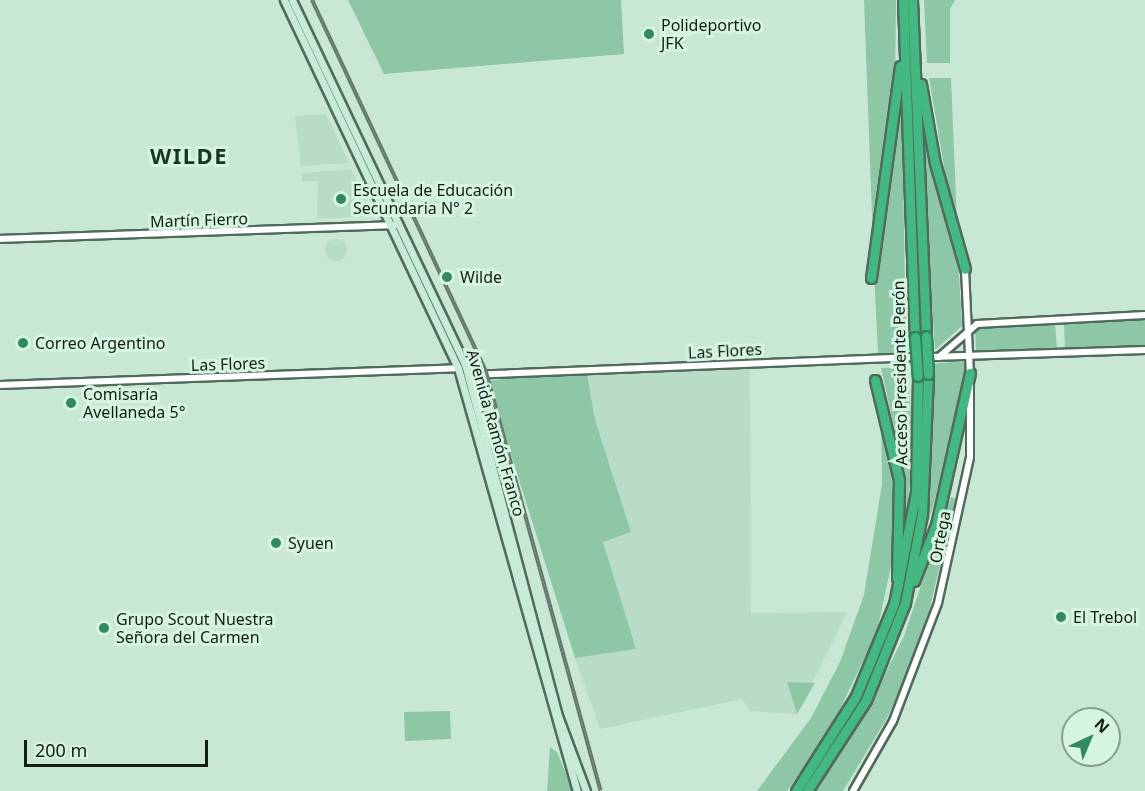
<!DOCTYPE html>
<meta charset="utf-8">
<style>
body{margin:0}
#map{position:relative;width:1145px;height:791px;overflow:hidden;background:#c9e7d5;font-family:"Noto Sans",sans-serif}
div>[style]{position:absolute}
.built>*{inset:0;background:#b8dcc6}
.round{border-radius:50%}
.green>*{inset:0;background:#8dc7a6}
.roads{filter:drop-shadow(2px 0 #506a5b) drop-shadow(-2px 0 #506a5b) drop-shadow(0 2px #506a5b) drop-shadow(0 -2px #506a5b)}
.tertiary>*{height:6px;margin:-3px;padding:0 3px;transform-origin:3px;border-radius:3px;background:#fff}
.secondary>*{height:7px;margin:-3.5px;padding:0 3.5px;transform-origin:3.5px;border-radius:3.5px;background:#c7ead9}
.motorway>*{height:9px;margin:-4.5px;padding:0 4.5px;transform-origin:4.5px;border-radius:4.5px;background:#43b880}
.rail>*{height:4px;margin-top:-2px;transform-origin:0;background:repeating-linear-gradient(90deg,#d6f4e2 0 4.5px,#63776b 0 9px);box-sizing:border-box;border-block:2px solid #63776b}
.bridges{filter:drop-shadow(2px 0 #32825b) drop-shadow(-2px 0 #32825b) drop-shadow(0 2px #32825b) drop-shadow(0 -2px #32825b)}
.motorway-bridge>*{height:9px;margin:-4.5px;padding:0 4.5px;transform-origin:4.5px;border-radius:4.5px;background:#43b880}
.dots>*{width:16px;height:16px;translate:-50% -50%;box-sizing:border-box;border:3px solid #d6f4e2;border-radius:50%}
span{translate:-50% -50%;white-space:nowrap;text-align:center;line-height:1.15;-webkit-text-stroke:6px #d6f4e2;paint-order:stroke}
.poi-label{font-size:16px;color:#121d16}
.left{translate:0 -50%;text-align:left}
.street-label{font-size:16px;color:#121d16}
.district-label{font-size:22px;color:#1c3527;font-weight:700;letter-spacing:1.5px}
.north{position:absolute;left:1061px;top:707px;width:60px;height:60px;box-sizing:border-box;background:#d6f4e2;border:2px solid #889e90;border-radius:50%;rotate:44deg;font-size:16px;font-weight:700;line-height:24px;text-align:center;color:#121d16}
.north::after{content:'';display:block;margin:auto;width:21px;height:27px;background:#30895f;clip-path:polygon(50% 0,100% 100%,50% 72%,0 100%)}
.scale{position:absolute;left:24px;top:740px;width:184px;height:27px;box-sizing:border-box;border:3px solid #121d16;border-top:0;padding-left:8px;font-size:18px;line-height:21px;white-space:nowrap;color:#121d16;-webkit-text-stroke:4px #d6f4e2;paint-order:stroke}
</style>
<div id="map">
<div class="built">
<i style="clip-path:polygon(326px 114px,349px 163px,301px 166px,295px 116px)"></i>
<i style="clip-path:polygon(351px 169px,373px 216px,317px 219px,318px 181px,302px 181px,302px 173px)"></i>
<i class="round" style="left:325px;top:239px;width:22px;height:22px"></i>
<i style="clip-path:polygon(750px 366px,751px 613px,847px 612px,797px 714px,750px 711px,742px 699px,600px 729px,575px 658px,636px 649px,603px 542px,630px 532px,595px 420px,586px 368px)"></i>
</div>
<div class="green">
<i style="clip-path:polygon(348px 0,621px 0,624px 54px,384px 74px)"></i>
<i style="clip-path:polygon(864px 0,896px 0,895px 84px,873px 243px)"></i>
<i style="clip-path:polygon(924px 0,955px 0,950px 9px,950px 63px,927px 63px)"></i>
<i style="clip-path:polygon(929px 78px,951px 78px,957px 223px,953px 219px)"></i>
<i style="clip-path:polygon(902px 109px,906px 352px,878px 354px,874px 272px)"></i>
<i style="clip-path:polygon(919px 109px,959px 274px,962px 326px,935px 350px)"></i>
<i style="clip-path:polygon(1145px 319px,1145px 346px,1065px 350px,1064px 323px)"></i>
<i style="clip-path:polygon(1055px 324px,1057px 349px,976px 353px,975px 328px)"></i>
<i style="clip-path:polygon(964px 361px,966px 382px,922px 547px,933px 364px)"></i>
<i style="clip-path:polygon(908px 367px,913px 459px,903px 539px,895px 431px,881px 368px)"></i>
<i style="clip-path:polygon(586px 368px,595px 420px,631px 532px,603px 542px,636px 649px,575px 658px,488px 381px)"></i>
<i style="clip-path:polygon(881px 416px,895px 480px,893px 556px,877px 632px,830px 730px,787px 791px,757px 791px,811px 718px,840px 662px,864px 595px,882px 484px)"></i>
<i style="clip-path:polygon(951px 497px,956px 499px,921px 644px,887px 718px,843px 791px,814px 791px,864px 716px,904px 636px)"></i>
<i style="clip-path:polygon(787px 682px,815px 683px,797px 714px)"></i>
<i style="clip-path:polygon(450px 711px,451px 739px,405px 741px,404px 712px)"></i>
<i style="clip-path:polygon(550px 747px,557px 752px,573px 791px,547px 791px)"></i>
</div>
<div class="roads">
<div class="tertiary">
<i style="left:0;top:239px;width:395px;rotate:-2deg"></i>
<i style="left:965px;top:269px;width:107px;rotate:87.3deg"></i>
<i style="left:932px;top:357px;width:213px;rotate:-1.9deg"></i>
<i style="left:939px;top:357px;width:50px;rotate:-41deg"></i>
<i style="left:977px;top:324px;width:168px;rotate:-3.1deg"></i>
<i style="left:468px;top:375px;width:443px;rotate:-2.3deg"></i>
<i style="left:0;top:385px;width:458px;rotate:-2.1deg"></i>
<i style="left:853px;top:791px;width:81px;rotate:-60.3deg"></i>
<i style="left:893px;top:721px;width:126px;rotate:-69.1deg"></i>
<i style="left:938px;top:603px;width:149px;rotate:-77.6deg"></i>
<i style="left:970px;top:457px;width:71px;rotate:-90deg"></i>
</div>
<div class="secondary">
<i style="left:284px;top:0;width:407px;rotate:64.7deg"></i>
<i style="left:458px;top:368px;width:439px;rotate:74.3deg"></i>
<i style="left:292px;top:0;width:403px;rotate:64.6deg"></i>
<i style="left:465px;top:364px;width:361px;rotate:75.2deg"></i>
<i style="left:557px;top:713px;width:83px;rotate:69.6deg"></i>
</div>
<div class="motorway">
<i style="left:903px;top:0;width:337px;rotate:88deg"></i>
<i style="left:912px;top:0;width:336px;rotate:87.6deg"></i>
<i style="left:921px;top:84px;width:80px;rotate:80deg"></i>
<i style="left:935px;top:163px;width:110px;rotate:74.2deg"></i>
<i style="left:871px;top:278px;width:214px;rotate:-82.2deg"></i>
<i style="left:875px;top:380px;width:103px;rotate:76.5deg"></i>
<i style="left:899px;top:480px;width:98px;rotate:91.2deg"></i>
<i style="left:914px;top:581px;width:60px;rotate:-68.6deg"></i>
<i style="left:936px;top:525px;width:156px;rotate:-77.4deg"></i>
<i style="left:796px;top:791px;width:112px;rotate:-57.7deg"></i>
<i style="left:856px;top:696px;width:100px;rotate:-67.6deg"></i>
<i style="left:894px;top:604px;width:114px;rotate:-78.9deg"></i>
<i style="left:916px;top:492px;width:116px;rotate:-89deg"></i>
<i style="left:807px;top:791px;width:108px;rotate:-57deg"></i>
<i style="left:866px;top:700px;width:105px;rotate:-68.1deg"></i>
<i style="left:905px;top:603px;width:91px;rotate:-79.2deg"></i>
<i style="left:922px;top:514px;width:140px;rotate:-87.5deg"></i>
</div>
</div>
<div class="rail">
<i style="left:312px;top:0;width:411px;rotate:64.9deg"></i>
<i style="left:486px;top:372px;width:434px;rotate:74.7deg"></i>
</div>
<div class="bridges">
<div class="motorway-bridge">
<i style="left:926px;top:336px;width:38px;rotate:87deg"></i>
<i style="left:915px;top:337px;width:39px;rotate:86deg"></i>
</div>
</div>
<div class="dots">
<i style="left:649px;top:34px;background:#30895f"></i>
<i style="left:341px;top:199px;background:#30895f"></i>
<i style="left:447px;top:277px;background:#30895f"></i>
<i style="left:23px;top:343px;background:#30895f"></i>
<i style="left:71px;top:403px;background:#30895f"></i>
<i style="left:276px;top:543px;background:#30895f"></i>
<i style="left:1061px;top:617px;background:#30895f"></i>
<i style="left:104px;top:628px;background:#30895f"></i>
</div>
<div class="poi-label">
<span class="left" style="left:661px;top:34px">Polideportivo<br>JFK</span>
<span class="left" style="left:353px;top:199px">Escuela de Educación<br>Secundaria N° 2</span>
<span class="left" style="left:460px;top:277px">Wilde</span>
<span class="left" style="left:35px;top:343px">Correo Argentino</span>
<span class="left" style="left:83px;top:403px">Comisaría<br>Avellaneda 5°</span>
<span class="left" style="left:288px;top:543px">Syuen</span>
<span class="left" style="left:1073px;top:617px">El Trebol</span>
<span class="left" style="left:116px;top:628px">Grupo Scout Nuestra<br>Señora del Carmen</span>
</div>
<div class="street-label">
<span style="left:199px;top:220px;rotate:-2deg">Martín Fierro</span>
<span style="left:725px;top:351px;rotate:-3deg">Las Flores</span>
<span style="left:228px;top:364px;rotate:-2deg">Las Flores</span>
<span style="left:900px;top:373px;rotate:-91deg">Acceso Presidente Perón</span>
<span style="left:496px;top:433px;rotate:74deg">Avenida Ramón Franco</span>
<span style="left:940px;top:537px;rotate:-79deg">Ortega</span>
</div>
<div class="district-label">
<span style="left:189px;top:156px">WILDE</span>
</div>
<div class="north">N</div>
<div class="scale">200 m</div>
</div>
